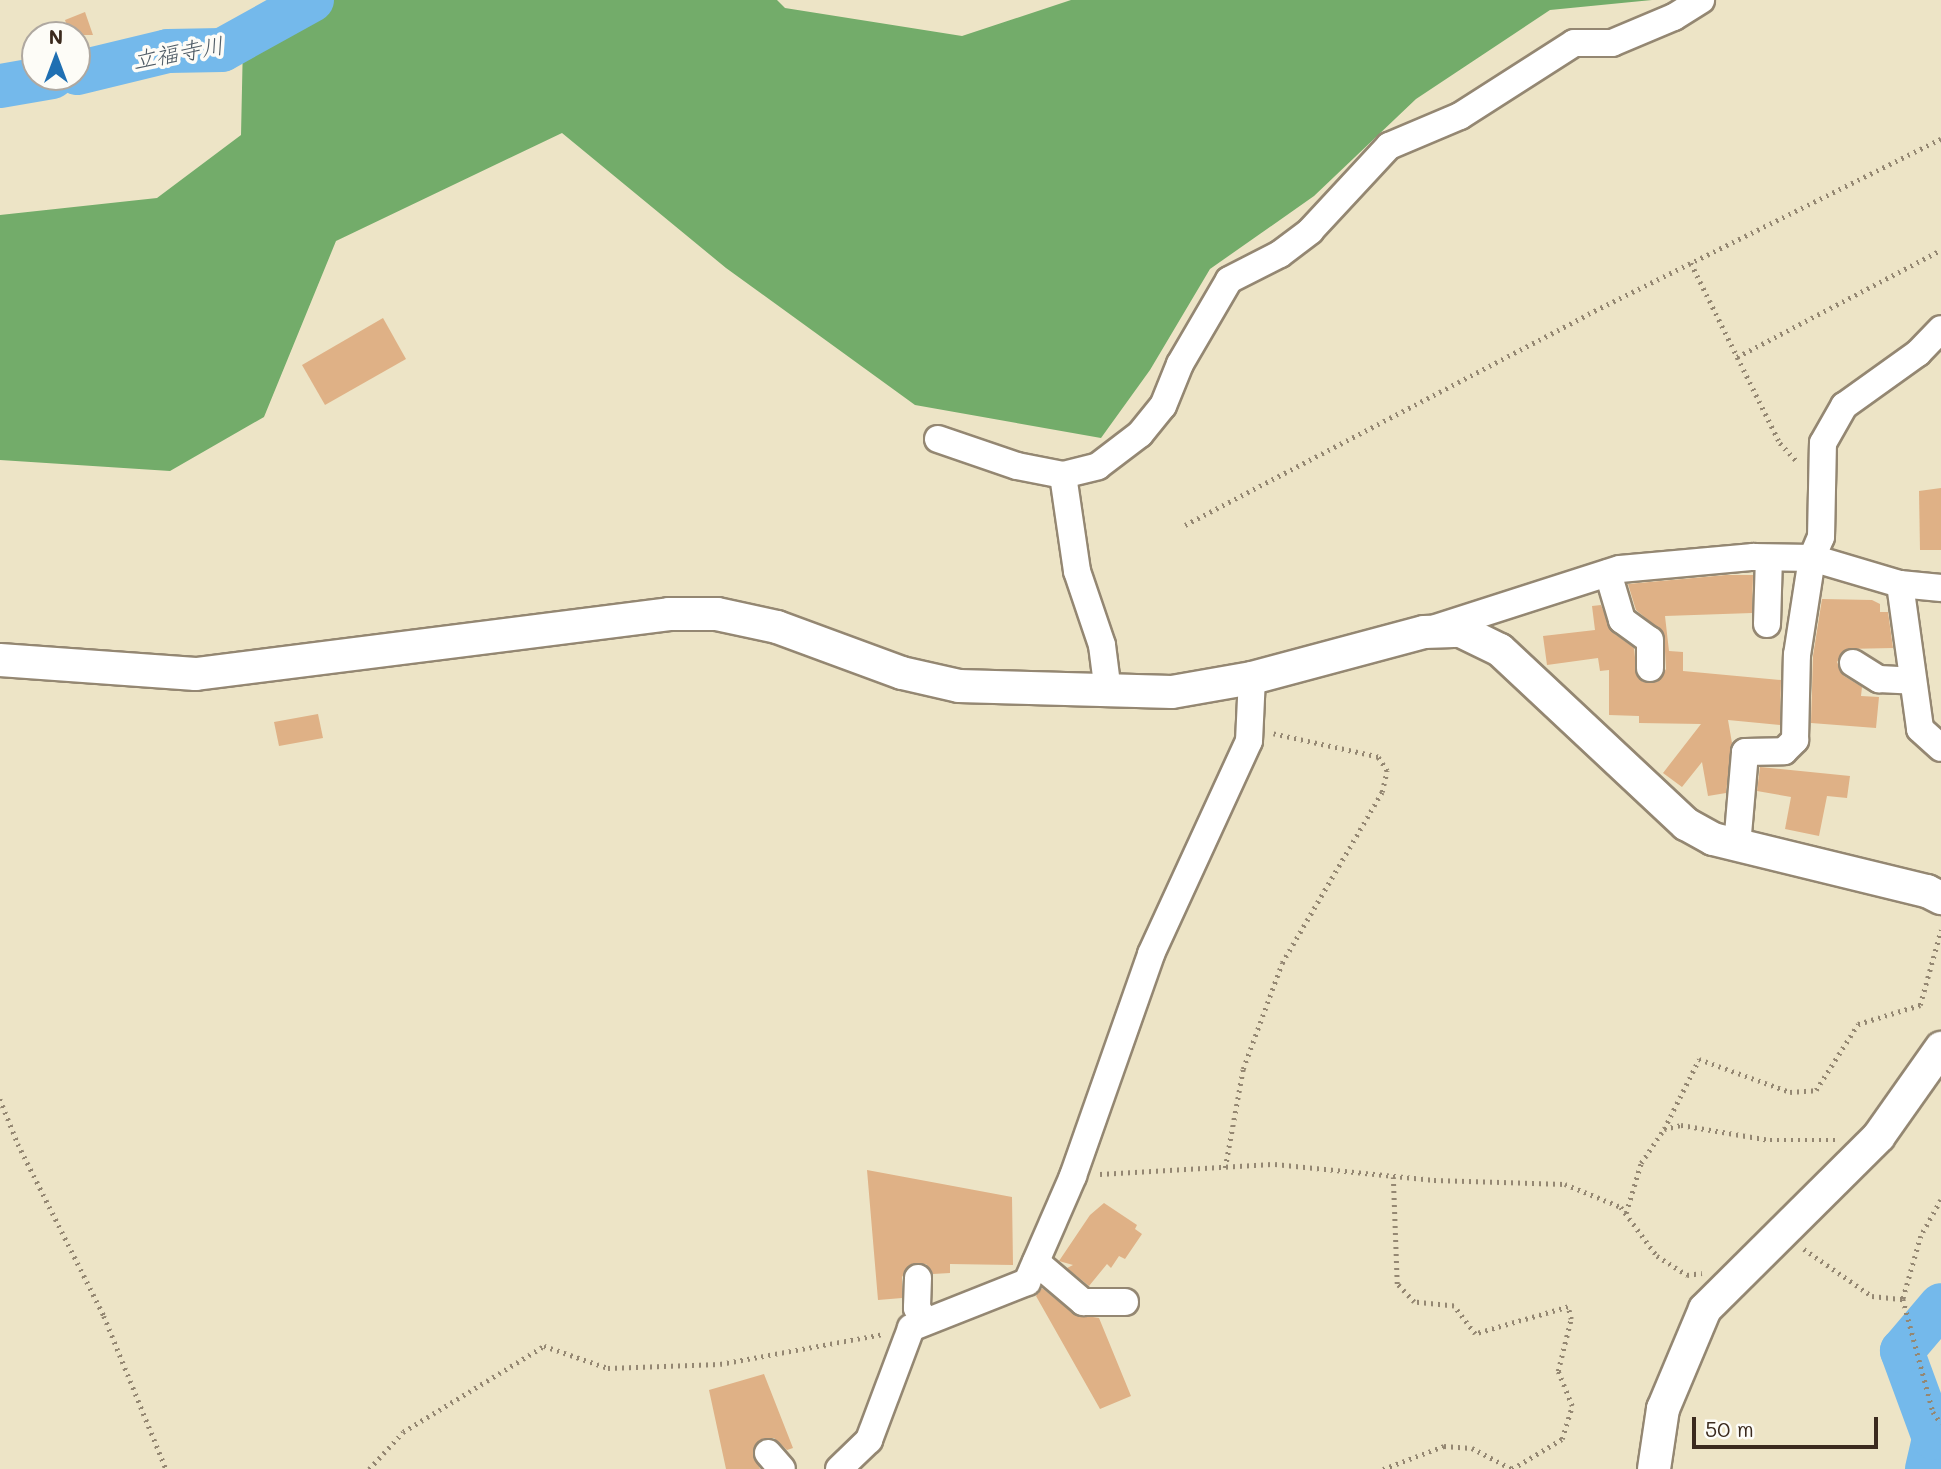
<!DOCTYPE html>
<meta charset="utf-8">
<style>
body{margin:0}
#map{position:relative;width:1941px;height:1469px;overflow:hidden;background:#ede4c6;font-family:Mali,"Klee One",sans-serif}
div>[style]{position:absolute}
.forest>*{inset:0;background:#73ac6a}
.river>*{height:44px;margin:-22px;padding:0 22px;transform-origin:22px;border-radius:22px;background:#74b9eb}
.building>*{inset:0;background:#dfb186}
.path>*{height:4.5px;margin-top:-2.25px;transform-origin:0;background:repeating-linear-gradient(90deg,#948772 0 2px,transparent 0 7px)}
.roads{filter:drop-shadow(2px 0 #948772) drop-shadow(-2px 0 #948772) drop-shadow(0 2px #948772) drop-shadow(0 -2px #948772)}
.minor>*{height:26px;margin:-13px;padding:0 13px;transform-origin:13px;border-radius:13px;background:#fff}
.tertiary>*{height:32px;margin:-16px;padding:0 16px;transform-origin:16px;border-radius:16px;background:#fff}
span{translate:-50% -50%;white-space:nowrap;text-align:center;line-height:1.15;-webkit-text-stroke:7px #fdfcf7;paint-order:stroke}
.water-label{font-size:23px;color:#4f5c66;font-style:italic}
.north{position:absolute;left:21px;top:21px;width:70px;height:70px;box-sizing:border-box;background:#fdfcf7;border:2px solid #afa8a0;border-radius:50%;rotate:0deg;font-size:19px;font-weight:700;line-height:28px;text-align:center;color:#3b2a1e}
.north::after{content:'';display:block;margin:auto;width:24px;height:32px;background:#1f6fb2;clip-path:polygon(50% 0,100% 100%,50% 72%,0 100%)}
.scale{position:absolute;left:1692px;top:1417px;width:186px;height:32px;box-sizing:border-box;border:4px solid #3b2a1e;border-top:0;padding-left:9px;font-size:21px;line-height:24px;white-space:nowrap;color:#3b2a1e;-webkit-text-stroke:5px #fdfcf7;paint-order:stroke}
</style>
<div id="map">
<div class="forest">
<i style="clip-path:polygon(331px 0,777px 0,785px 8px,962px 36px,1071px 0,1652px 0,1550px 10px,1416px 99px,1314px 196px,1210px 269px,1150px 370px,1101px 438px,915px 405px,726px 268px,562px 133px,336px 241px,264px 417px,170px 471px,0 460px,0 215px,157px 198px,241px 135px,243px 41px)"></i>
</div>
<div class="river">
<i style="left:77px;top:73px;width:94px;rotate:-13.6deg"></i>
<i style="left:168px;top:51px;width:54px;rotate:-1.1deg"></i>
<i style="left:222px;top:50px;width:103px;rotate:-29.1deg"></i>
<i style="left:0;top:86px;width:53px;rotate:-9.8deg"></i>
<i style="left:1927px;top:1469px;width:32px;rotate:-77deg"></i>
<i style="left:1934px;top:1438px;width:93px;rotate:-110.2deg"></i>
<i style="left:1902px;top:1351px;width:60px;rotate:-49.7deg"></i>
</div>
<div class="building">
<i style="clip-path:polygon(85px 12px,93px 35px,70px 35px,65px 20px)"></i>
<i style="clip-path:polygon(383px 318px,406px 359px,325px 405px,302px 365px)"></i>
<i style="clip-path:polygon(1941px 488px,1941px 550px,1920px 550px,1919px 491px)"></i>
<i style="clip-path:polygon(1726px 575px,1753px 575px,1752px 613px,1665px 616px,1669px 651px,1683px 652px,1683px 671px,1781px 680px,1780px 725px,1728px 720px,1732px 743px,1726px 793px,1708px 796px,1702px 762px,1682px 787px,1663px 773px,1701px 724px,1639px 723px,1639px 716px,1609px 715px,1609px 670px,1600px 671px,1598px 658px,1547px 665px,1543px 636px,1595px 630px,1592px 606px,1601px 605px,1612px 632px,1634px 648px,1637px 676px,1643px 682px,1657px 682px,1666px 669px,1664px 633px,1636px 610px,1628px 584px)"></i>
<i style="clip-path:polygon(1822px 599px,1872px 600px,1880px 604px,1880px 612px,1888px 612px,1893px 648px,1846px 649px,1837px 662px,1844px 676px,1862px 687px,1861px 696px,1879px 697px,1876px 728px,1811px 723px,1813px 656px)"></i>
<i style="clip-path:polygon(318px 714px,323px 738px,279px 746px,274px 722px)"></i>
<i style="clip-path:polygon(1760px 767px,1850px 776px,1847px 798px,1827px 796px,1819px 836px,1785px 829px,1791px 797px,1757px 791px)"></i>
<i style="clip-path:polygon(867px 1170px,1012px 1197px,1013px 1265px,950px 1264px,950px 1273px,933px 1274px,926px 1264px,911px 1264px,902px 1277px,902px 1298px,878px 1300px)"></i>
<i style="clip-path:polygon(1104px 1203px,1137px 1225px,1135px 1229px,1142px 1234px,1125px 1259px,1119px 1256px,1111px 1268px,1107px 1264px,1089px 1286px,1067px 1268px,1073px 1265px,1059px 1261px,1090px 1215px)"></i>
<i style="clip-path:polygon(1042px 1288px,1074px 1314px,1099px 1318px,1131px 1396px,1100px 1409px,1036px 1296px)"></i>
<i style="clip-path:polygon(764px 1374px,793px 1448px,787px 1450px,774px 1438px,764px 1438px,753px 1449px,760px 1469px,726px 1469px,709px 1390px)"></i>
</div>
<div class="path">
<i style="left:1691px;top:263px;width:201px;rotate:63.7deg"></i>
<i style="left:1780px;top:443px;width:25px;rotate:47deg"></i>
<i style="left:1737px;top:357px;width:230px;rotate:-27.7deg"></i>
<i style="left:1185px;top:525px;width:455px;rotate:-27.6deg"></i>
<i style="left:1588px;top:314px;width:394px;rotate:-26.4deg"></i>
<i style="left:0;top:1099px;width:48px;rotate:68.2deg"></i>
<i style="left:18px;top:1144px;width:192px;rotate:63.4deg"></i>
<i style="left:104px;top:1316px;width:165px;rotate:67.9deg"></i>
<i style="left:1664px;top:1129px;width:78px;rotate:-63.4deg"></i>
<i style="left:1699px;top:1059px;width:97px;rotate:19.9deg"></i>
<i style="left:1790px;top:1092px;width:26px;rotate:-4deg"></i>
<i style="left:1816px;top:1090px;width:78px;rotate:-57.5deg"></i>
<i style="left:1858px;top:1024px;width:65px;rotate:-17deg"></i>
<i style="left:1920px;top:1005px;width:78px;rotate:-74.4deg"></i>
<i style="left:1225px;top:1168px;width:101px;rotate:-79.7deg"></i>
<i style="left:1243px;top:1069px;width:113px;rotate:-69.8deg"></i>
<i style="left:1282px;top:963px;width:198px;rotate:-59.7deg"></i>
<i style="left:1382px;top:792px;width:22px;rotate:-77deg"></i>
<i style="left:1387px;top:771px;width:17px;rotate:-123deg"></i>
<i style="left:1378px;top:757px;width:107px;rotate:-167.5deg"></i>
<i style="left:1100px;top:1174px;width:175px;rotate:-3.3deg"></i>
<i style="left:1275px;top:1164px;width:160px;rotate:5.7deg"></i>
<i style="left:1434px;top:1180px;width:131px;rotate:1.7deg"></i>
<i style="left:1565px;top:1184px;width:61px;rotate:22.3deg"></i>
<i style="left:1621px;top:1207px;width:61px;rotate:53.7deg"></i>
<i style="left:1657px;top:1256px;width:36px;rotate:32deg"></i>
<i style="left:1687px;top:1275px;width:15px;rotate:-8deg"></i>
<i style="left:1941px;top:1200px;width:41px;rotate:119.1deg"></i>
<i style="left:1921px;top:1236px;width:66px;rotate:105.9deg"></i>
<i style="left:1903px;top:1299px;width:117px;rotate:75.1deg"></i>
<i style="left:1933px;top:1412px;width:14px;rotate:54deg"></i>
<i style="left:1626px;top:1213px;width:52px;rotate:-73.3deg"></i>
<i style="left:1641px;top:1163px;width:41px;rotate:-55.9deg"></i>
<i style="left:1664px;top:1129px;width:17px;rotate:-13deg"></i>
<i style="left:1681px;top:1125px;width:90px;rotate:9.6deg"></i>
<i style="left:1770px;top:1140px;width:67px"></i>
<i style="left:1804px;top:1249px;width:83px;rotate:34.7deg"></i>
<i style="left:1872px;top:1296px;width:31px;rotate:6deg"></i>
<i style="left:369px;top:1469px;width:50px;rotate:-47.4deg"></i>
<i style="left:403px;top:1432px;width:165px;rotate:-31.4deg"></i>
<i style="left:544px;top:1346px;width:68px;rotate:19deg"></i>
<i style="left:608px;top:1368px;width:112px;rotate:-2deg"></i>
<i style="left:720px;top:1364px;width:167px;rotate:-10.4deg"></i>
<i style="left:1383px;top:1469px;width:65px;rotate:-20.7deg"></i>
<i style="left:1444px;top:1446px;width:28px;rotate:4deg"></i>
<i style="left:1472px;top:1448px;width:45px;rotate:27.7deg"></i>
<i style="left:1512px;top:1469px;width:58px;rotate:-31deg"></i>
<i style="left:1562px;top:1439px;width:34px;rotate:-73deg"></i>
<i style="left:1572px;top:1406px;width:38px;rotate:-112deg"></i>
<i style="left:1558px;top:1371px;width:54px;rotate:-76deg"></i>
<i style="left:1571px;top:1319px;width:12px;rotate:-104deg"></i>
<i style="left:1568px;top:1307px;width:97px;rotate:163.8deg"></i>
<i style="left:1475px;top:1334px;width:35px;rotate:-127deg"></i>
<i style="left:1454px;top:1306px;width:40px;rotate:-174.3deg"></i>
<i style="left:1414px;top:1302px;width:25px;rotate:-133deg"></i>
<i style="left:1397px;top:1284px;width:107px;rotate:-92.1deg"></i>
</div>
<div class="roads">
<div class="minor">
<i style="left:938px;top:439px;width:83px;rotate:18.9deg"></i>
<i style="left:1017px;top:466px;width:47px;rotate:11.1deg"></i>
<i style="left:1608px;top:573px;width:49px;rotate:73.4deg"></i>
<i style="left:1622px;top:620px;width:34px;rotate:36deg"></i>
<i style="left:1650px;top:640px;width:28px;rotate:90deg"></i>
<i style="left:1900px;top:584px;width:41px;rotate:5.6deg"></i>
<i style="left:1767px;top:624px;width:66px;rotate:-88.3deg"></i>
<i style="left:1436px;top:628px;width:193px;rotate:-17.8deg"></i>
<i style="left:1620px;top:569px;width:134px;rotate:-5.2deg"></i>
<i style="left:1753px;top:557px;width:59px;rotate:1deg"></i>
<i style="left:1812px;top:558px;width:92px;rotate:16.5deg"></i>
<i style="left:1900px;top:584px;width:146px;rotate:82.1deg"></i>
<i style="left:1920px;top:729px;width:28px;rotate:42deg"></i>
<i style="left:1853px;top:663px;width:31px;rotate:32deg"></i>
<i style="left:1879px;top:679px;width:34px;rotate:3deg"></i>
<i style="left:1108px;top:692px;width:47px;rotate:-97.3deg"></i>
<i style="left:1102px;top:645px;width:78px;rotate:-108.7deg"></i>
<i style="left:1077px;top:571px;width:97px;rotate:-98.3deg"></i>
<i style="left:1063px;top:475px;width:36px;rotate:-14deg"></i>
<i style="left:1098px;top:466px;width:53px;rotate:-37.3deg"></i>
<i style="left:1140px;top:434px;width:36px;rotate:-51deg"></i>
<i style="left:1163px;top:406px;width:45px;rotate:-68deg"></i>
<i style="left:1180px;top:364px;width:97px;rotate:-59.7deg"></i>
<i style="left:1229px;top:280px;width:57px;rotate:-27deg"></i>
<i style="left:1280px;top:254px;width:38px;rotate:-37deg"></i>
<i style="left:1310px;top:231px;width:116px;rotate:-47.1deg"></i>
<i style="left:1389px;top:146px;width:77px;rotate:-22.9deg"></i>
<i style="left:1460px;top:116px;width:135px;rotate:-32.6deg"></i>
<i style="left:1574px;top:43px;width:38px"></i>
<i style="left:1612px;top:43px;width:67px;rotate:-22.8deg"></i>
<i style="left:1674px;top:17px;width:32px;rotate:-32deg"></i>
<i style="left:1737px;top:846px;width:94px;rotate:-85.1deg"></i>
<i style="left:1745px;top:752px;width:39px;rotate:-1deg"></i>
<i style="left:1784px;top:751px;width:16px;rotate:-45deg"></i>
<i style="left:1795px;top:740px;width:85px;rotate:-88.7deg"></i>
<i style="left:1797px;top:655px;width:98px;rotate:-81.2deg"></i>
<i style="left:1812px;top:558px;width:23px;rotate:-67deg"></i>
<i style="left:1821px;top:537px;width:94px;rotate:-88.8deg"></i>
<i style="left:1823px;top:443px;width:43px;rotate:-60.4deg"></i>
<i style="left:1844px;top:406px;width:91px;rotate:-35.6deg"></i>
<i style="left:1918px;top:353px;width:33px;rotate:-46deg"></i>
<i style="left:1036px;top:1262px;width:62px;rotate:40.4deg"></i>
<i style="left:1083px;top:1302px;width:42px"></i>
<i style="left:918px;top:1278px;width:30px;rotate:92deg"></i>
<i style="left:917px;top:1308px;width:15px;rotate:58deg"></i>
<i style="left:768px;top:1453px;width:21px;rotate:49deg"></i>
<i style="left:839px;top:1469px;width:42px;rotate:-44deg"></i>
<i style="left:869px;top:1440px;width:120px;rotate:-69.4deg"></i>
<i style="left:911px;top:1328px;width:125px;rotate:-21.6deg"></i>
<i style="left:1027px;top:1282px;width:116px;rotate:-66.5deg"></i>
<i style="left:1073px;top:1176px;width:235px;rotate:-70.6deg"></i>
<i style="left:1151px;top:954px;width:234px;rotate:-65.3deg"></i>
<i style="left:1249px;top:741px;width:63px;rotate:-87.3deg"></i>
</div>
<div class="tertiary">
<i style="left:0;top:660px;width:196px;rotate:4.1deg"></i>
<i style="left:196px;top:674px;width:477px;rotate:-7.2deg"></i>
<i style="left:669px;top:614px;width:48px"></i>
<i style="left:717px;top:614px;width:61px;rotate:12.2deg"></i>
<i style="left:777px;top:627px;width:133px;rotate:20.2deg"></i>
<i style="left:902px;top:673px;width:58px;rotate:12.8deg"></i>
<i style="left:959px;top:686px;width:213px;rotate:1.6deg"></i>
<i style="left:1172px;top:692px;width:81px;rotate:-9.9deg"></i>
<i style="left:1252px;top:678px;width:178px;rotate:-15deg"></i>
<i style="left:1424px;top:632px;width:37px;rotate:-2deg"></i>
<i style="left:1461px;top:631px;width:43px;rotate:26deg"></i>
<i style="left:1500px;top:650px;width:255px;rotate:43.1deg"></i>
<i style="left:1686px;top:824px;width:31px;rotate:29deg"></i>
<i style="left:1713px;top:839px;width:220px;rotate:13.7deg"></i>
<i style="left:1927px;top:891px;width:16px;rotate:27deg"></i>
<i style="left:1654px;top:1469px;width:61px;rotate:-81.5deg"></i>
<i style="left:1663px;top:1409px;width:108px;rotate:-67.2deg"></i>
<i style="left:1705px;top:1309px;width:245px;rotate:-44.8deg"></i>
<i style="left:1879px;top:1136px;width:108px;rotate:-54.8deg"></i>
</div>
</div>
<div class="water-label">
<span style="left:178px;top:52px;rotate:-10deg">立福寺川</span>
</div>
<div class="north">N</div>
<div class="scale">50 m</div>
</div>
